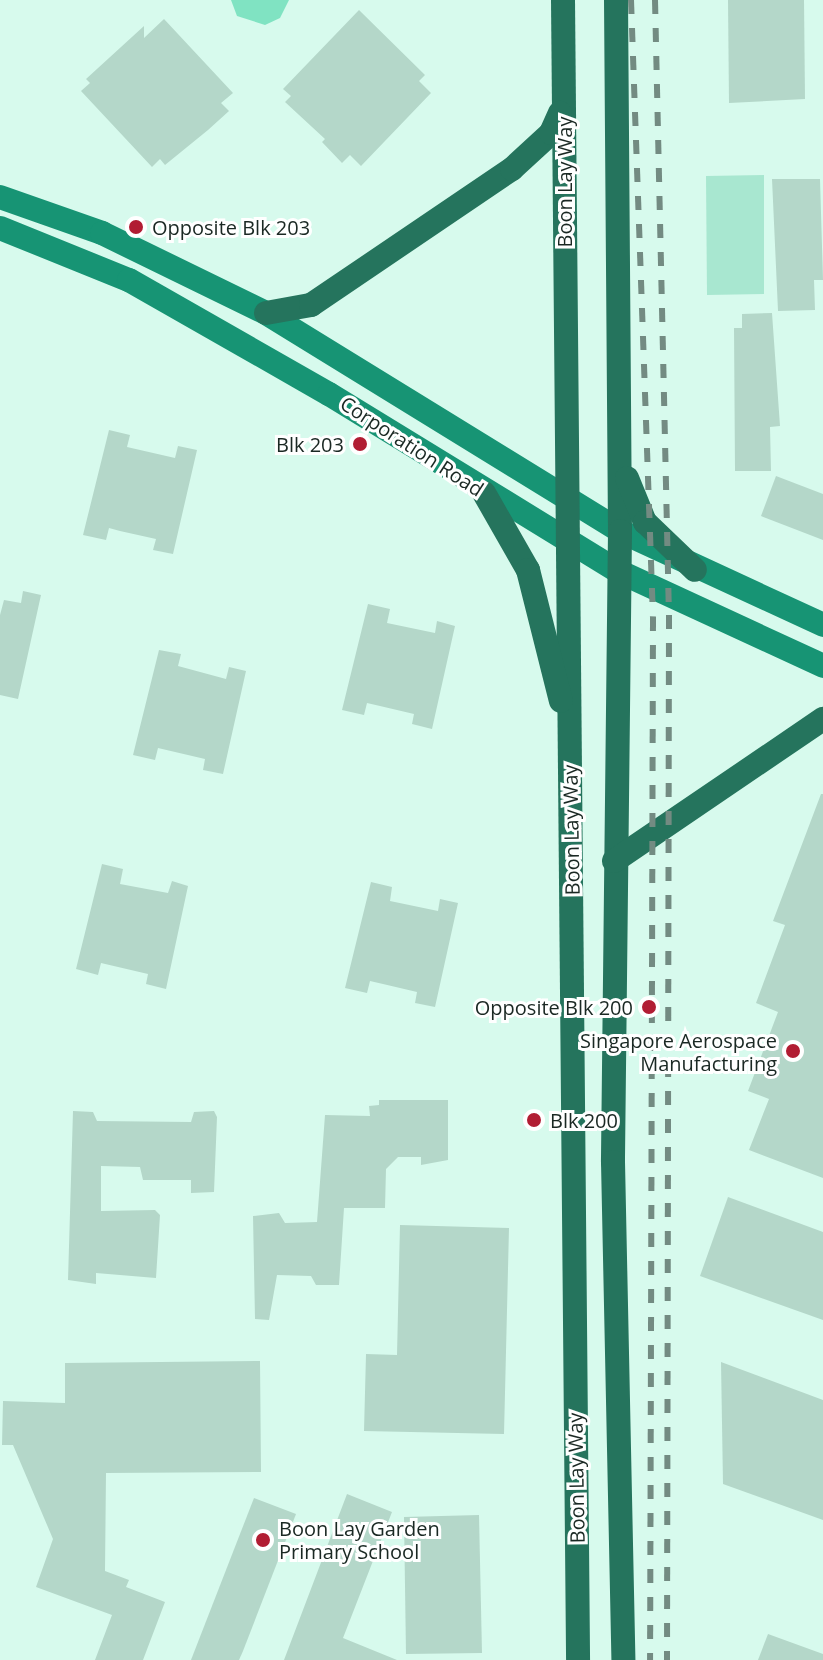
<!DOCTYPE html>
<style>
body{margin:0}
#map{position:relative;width:823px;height:1660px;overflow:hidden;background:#d7faed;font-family:"Open Sans",sans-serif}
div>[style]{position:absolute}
.green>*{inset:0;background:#a8e7d0}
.water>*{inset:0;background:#80e3c2}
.building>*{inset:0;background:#b4d7c9}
.secondary>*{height:24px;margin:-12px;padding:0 12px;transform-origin:12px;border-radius:12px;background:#179474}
.primary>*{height:24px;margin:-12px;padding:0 12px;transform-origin:12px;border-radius:12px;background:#25745d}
.rail>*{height:6px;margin-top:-3px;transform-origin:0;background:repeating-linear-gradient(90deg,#738b82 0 14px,transparent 0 28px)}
.dots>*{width:22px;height:22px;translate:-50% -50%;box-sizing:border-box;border:4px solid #fff;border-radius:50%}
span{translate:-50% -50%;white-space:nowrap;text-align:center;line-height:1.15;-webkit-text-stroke:6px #fff;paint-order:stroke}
.street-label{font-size:20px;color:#1a2823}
.poi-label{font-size:20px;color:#1a2823}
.left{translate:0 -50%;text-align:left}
.right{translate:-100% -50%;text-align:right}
</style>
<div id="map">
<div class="green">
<i style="clip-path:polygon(764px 175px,764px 294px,707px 295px,706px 176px)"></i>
</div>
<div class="water">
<i style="clip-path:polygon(231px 0,289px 0,280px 18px,265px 25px,237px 16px)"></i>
</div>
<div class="building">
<i style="clip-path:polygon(728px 0,804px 0,805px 99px,729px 103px)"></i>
<i style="clip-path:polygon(359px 10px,425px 75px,419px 81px,431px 93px,361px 166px,350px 155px,342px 163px,322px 142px,325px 139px,285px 102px,291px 96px,283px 89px)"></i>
<i style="clip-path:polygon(164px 19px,233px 93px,221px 103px,229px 111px,208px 130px,165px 165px,160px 159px,152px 167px,81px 91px,90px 83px,86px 79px,144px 26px,144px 38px)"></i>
<i style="clip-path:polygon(772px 179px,820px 179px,823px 280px,814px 280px,815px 310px,778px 311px)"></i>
<i style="clip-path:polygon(772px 313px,780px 426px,770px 427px,771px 471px,735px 471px,734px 328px,742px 328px,742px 314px)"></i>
<i style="clip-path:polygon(109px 430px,130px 435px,127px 447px,175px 458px,178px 446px,197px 450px,173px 554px,153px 550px,156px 539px,120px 531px,109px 528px,106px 540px,83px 535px)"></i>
<i style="clip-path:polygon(776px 476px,823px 494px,823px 540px,761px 516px)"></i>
<i style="clip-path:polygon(23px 591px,41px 595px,18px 699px,0 695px,0 615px,4px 600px,21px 603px)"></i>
<i style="clip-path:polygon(368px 604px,390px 609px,387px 623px,435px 633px,437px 621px,455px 626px,432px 729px,412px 724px,414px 714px,380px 706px,367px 703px,364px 715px,342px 710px)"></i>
<i style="clip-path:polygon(159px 650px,181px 654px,178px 666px,226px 679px,229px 667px,246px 671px,223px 774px,203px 770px,205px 759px,158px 748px,155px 760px,133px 755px)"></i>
<i style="clip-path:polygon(821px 794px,823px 794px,823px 1178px,749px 1150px,769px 1099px,748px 1091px,778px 1012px,756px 1003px,785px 925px,773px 921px)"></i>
<i style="clip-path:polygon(102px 864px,123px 869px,120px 884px,168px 893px,172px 881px,188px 886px,166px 989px,146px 984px,148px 974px,101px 963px,98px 975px,76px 969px)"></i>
<i style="clip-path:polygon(371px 882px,392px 887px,390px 901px,438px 911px,440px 899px,458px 903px,435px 1007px,415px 1003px,417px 992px,383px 984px,370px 981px,367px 993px,345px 988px)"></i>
<i style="clip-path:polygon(379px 1100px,448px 1100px,448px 1160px,421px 1165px,421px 1157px,398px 1157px,386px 1169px,385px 1208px,344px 1208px,339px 1285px,316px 1285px,311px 1276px,277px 1275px,269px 1320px,255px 1319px,253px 1216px,279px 1213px,285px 1223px,317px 1222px,325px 1115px,370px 1116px,369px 1106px,379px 1105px)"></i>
<i style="clip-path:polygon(73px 1111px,93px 1112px,97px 1121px,191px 1122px,194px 1112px,214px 1111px,217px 1117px,214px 1192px,191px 1193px,191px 1180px,143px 1180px,140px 1167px,101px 1166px,101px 1211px,155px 1210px,160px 1215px,156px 1278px,96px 1273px,96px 1284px,68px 1280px)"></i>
<i style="clip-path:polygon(728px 1197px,823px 1232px,823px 1320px,700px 1276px)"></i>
<i style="clip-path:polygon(400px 1225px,509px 1228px,504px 1434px,364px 1431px,366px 1354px,397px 1355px)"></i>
<i style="clip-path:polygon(260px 1361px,261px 1472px,106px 1473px,105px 1571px,129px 1580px,126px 1587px,165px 1602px,143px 1660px,95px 1660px,112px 1615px,36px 1587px,53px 1539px,13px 1445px,2px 1445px,3px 1401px,65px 1403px,65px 1363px)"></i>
<i style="clip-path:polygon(721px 1362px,823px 1400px,823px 1520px,723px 1484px)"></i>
<i style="clip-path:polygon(347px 1494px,392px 1512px,343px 1638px,397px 1660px,284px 1660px)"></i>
<i style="clip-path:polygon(254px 1498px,296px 1514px,243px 1651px,239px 1660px,191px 1660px)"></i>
<i style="clip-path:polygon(479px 1515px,482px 1653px,406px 1654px,404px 1517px)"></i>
<i style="clip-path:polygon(768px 1634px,823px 1654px,823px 1660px,758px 1660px)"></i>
</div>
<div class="secondary">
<i style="left:0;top:197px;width:108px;rotate:19.4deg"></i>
<i style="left:102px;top:233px;width:182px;rotate:26deg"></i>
<i style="left:266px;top:313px;width:416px;rotate:31.6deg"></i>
<i style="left:620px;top:531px;width:224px;rotate:24.8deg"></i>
<i style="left:0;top:228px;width:139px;rotate:22deg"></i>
<i style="left:129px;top:280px;width:230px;rotate:29.7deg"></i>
<i style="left:329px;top:394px;width:341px;rotate:31.5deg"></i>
<i style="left:620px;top:572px;width:224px;rotate:24.8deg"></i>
</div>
<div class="primary">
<i style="left:563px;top:0;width:1660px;rotate:89.48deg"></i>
<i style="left:616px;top:0;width:531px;rotate:89.57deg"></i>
<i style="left:620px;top:531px;width:631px;rotate:90.64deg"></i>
<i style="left:613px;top:1162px;width:498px;rotate:88.8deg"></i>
<i style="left:266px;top:313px;width:46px;rotate:-10.1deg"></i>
<i style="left:311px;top:305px;width:243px;rotate:-34.1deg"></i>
<i style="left:512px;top:169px;width:53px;rotate:-42.7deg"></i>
<i style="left:551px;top:133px;width:22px;rotate:-66deg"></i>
<i style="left:627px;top:478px;width:48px;rotate:67.8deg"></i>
<i style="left:645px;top:522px;width:69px;rotate:43.8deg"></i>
<i style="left:484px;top:493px;width:89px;rotate:60.3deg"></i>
<i style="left:528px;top:570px;width:135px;rotate:75.9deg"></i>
<i style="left:614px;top:861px;width:253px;rotate:-34.2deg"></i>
</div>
<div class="rail">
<i style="left:631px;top:0;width:617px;rotate:87.96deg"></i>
<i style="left:653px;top:617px;width:1043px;rotate:90.16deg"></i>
<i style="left:655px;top:0;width:615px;rotate:88.7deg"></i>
<i style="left:669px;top:615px;width:1045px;rotate:90.11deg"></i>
</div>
<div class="dots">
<i style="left:136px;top:227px;background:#b11d33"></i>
<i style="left:360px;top:444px;background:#b11d33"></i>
<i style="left:649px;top:1007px;background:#b11d33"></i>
<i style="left:793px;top:1051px;background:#b11d33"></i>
<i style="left:534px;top:1120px;background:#b11d33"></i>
<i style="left:263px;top:1540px;background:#b11d33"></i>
</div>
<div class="street-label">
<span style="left:564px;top:182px;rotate:-90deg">Boon Lay Way</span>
<span style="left:412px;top:446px;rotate:33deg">Corporation Road</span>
<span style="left:571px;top:830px;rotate:-91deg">Boon Lay Way</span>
<span style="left:576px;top:1478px;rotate:-91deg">Boon Lay Way</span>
</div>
<div class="poi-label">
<span class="left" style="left:152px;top:227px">Opposite Blk 203</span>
<span class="right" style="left:344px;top:444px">Blk 203</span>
<span class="right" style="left:633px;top:1007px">Opposite Blk 200</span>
<span class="right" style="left:777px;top:1052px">Singapore Aerospace<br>Manufacturing</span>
<span class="left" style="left:550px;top:1120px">Blk 200</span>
<span class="left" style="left:279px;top:1540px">Boon Lay Garden<br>Primary School</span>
</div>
</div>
